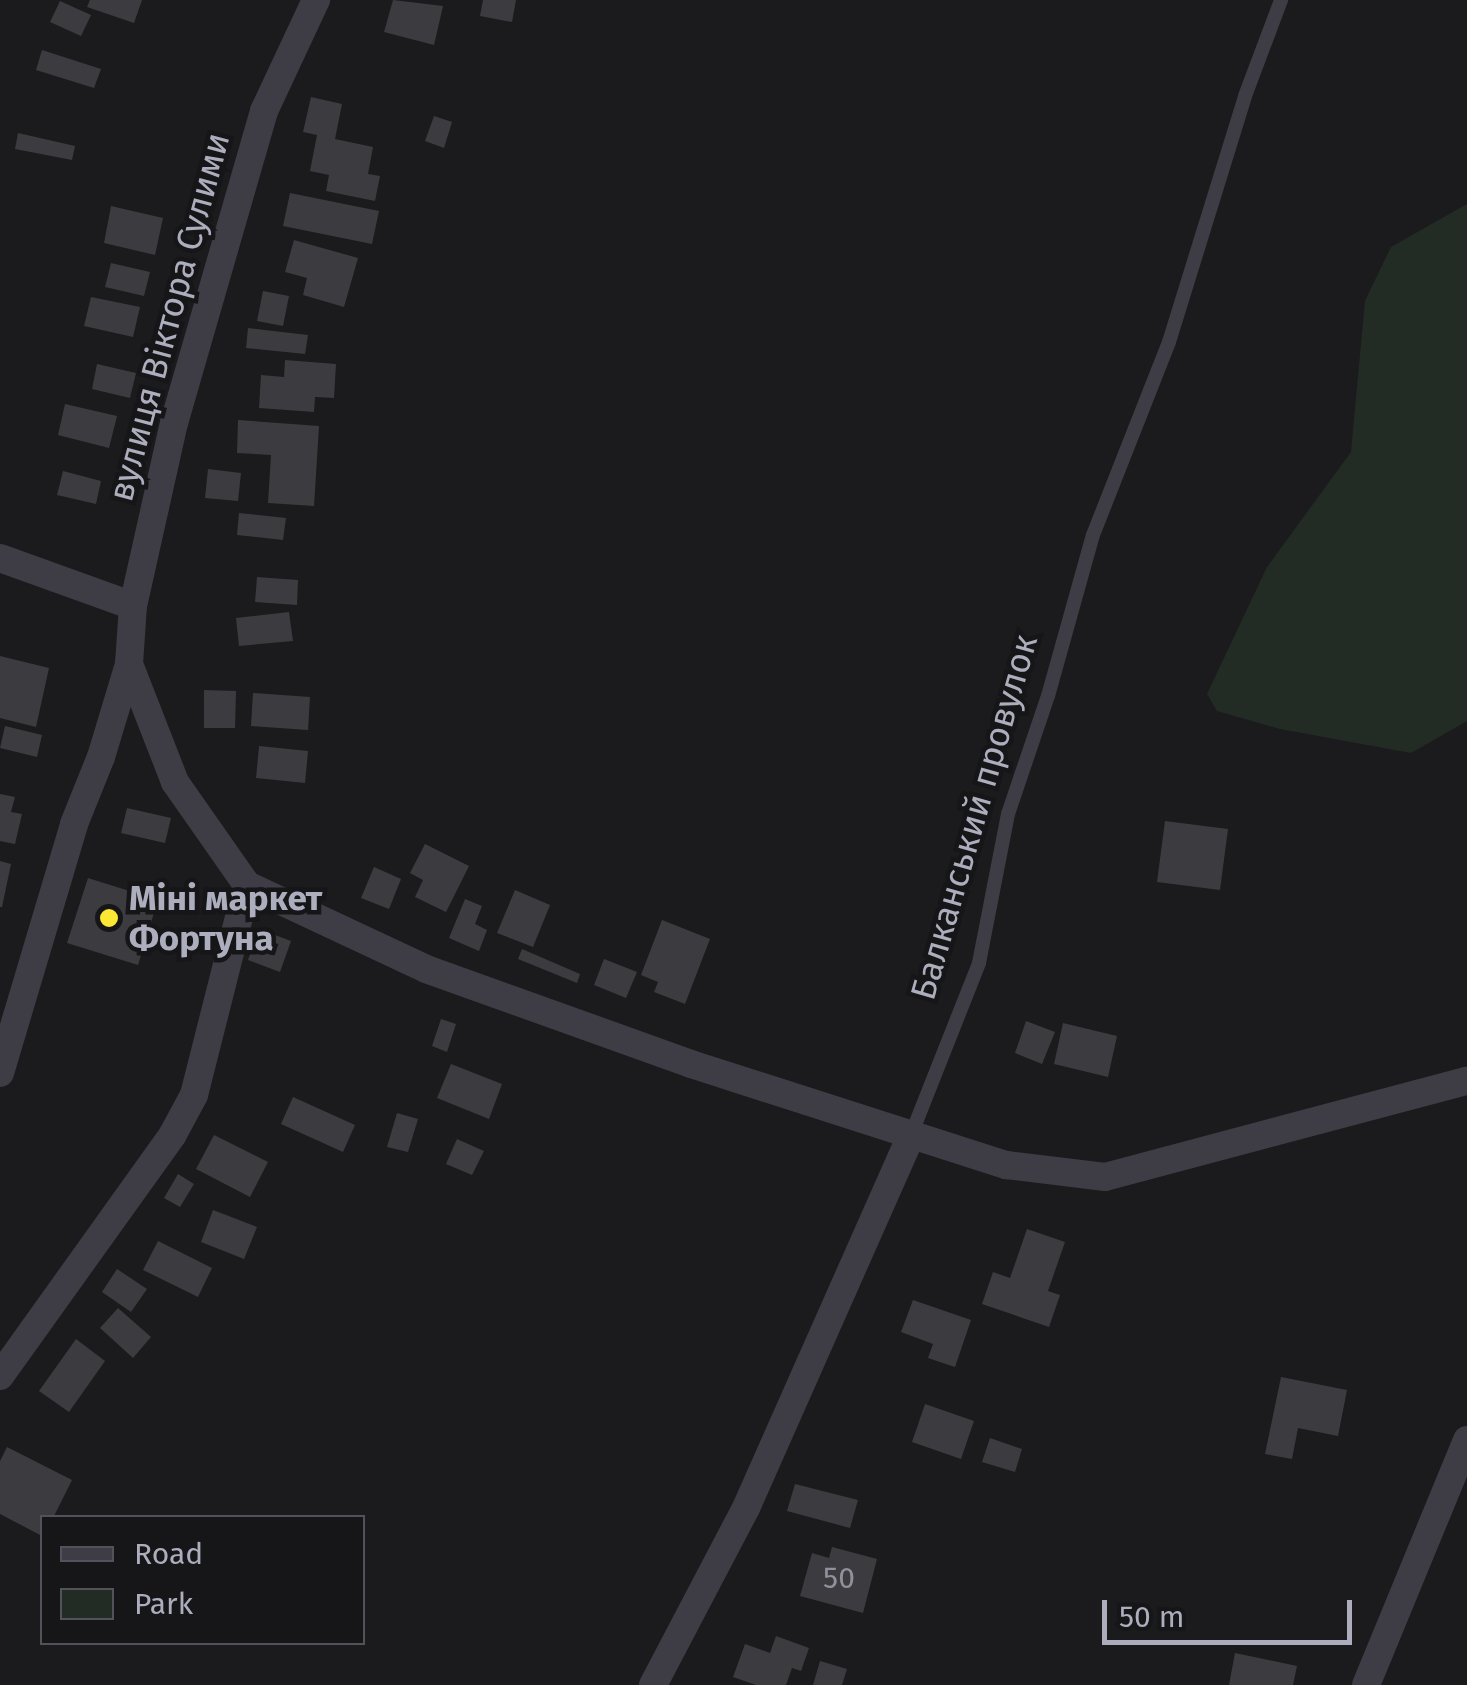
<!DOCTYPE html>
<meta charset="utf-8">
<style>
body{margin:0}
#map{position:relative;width:1467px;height:1685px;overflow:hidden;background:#1b1b1d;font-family:"Fira Sans",sans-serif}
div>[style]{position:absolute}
.green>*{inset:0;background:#222c25}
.building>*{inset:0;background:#3c3b3f}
.lane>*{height:14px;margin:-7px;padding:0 7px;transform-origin:7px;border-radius:7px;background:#3e3d45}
.street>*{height:28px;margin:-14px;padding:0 14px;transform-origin:14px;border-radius:14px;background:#3e3d45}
.dots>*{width:28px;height:28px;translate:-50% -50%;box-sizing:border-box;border:5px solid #161618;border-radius:50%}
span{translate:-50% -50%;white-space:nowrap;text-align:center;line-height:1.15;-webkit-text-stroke:9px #161618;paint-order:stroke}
.number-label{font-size:30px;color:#91919e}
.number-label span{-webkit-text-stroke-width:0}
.street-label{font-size:35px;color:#adaebd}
.poi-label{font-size:35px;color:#adaebd;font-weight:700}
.left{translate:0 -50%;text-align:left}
.legend{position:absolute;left:40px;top:1515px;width:325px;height:130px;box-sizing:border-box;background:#161618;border:2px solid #52535a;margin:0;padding:12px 18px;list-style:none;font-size:30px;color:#adaebd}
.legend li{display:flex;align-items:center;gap:20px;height:50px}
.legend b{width:50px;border:2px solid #52535a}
.scale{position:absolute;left:1102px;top:1600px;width:250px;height:45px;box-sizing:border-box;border:5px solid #adaebd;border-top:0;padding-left:12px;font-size:30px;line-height:35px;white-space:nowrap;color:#adaebd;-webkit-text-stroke:8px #161618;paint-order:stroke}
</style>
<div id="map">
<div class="green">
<i style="clip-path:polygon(1467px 204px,1467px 721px,1411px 753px,1280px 729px,1217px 711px,1207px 694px,1267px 567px,1351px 452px,1365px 301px,1391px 247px)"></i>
</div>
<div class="building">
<i style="clip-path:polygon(90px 0,142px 0,134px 23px,87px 7px)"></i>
<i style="clip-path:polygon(393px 0,443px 6px,434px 45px,384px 32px)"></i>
<i style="clip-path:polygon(483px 0,516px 0,512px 22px,480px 16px)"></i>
<i style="clip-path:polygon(60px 1px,91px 15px,81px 36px,50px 22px)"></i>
<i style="clip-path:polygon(42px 50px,101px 69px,94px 88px,36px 70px)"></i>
<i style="clip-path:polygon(311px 97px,342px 104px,335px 139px,373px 147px,368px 174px,380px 176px,375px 201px,326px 191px,329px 175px,310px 171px,317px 135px,303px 132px)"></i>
<i style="clip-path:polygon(434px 116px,452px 122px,444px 148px,425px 141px)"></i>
<i style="clip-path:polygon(18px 133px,75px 146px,72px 160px,15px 149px)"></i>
<i style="clip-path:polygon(290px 193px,379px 211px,372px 244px,283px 226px)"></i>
<i style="clip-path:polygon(111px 206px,163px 218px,155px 255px,104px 243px)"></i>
<i style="clip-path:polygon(294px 240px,358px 258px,344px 307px,303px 295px,307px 278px,285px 272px)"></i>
<i style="clip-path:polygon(111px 263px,150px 272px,144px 296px,105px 287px)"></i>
<i style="clip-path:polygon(263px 291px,289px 296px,283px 326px,257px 321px)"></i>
<i style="clip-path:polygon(91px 297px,140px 307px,133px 337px,84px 326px)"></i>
<i style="clip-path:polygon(248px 328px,308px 335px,305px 354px,246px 348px)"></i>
<i style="clip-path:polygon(285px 360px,336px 364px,334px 398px,315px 397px,314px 412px,259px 408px,261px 375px,284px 377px)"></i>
<i style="clip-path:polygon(97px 364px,136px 373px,130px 398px,92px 389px)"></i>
<i style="clip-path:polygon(65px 404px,117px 416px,109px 448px,58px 435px)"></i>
<i style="clip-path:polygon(238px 420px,319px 426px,314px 506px,268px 503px,271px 455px,237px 453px)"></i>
<i style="clip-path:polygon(208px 469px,241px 473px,238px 501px,205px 498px)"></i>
<i style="clip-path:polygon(63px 471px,101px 481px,96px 504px,57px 495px)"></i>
<i style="clip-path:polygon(239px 513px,286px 518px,283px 540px,237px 535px)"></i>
<i style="clip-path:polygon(257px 577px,298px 580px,297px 605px,255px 602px)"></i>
<i style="clip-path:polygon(289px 612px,293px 641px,239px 646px,236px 618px)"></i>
<i style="clip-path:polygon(0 656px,49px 668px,36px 727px,0 718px)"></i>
<i style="clip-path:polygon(204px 690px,236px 691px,235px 728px,204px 728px)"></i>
<i style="clip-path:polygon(253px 693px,310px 697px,308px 730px,251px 726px)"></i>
<i style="clip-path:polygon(5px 726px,42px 735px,37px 757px,0 748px)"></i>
<i style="clip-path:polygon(259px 746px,308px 751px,305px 783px,256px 778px)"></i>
<i style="clip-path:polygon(0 794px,15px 797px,11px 812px,22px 814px,15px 844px,0 841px)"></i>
<i style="clip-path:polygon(127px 808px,171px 818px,165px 843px,121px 833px)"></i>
<i style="clip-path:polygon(1165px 821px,1228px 829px,1220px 890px,1157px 882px)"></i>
<i style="clip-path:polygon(425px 844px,469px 866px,446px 912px,415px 897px,423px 880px,410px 873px)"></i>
<i style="clip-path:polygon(0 861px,11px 864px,2px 907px,0 907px)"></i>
<i style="clip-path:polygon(374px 867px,401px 879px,389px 909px,361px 898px)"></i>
<i style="clip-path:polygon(88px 878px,158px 900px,138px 965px,67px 943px)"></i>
<i style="clip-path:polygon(515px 890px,550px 905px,533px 947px,497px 933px)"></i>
<i style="clip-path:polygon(465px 899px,482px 906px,475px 924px,487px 930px,479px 951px,449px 938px)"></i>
<i style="clip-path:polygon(662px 920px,710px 939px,685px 1004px,654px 992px,658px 982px,641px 975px)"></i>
<i style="clip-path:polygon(259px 929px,291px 941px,280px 972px,248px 960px)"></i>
<i style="clip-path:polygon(522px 949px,580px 974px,577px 983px,518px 959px)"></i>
<i style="clip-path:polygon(604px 959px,637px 972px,626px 998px,594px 985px)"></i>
<i style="clip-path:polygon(441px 1019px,456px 1024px,447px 1052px,432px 1046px)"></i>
<i style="clip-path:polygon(1026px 1021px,1055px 1032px,1042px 1064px,1015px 1053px)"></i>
<i style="clip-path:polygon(1063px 1023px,1117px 1036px,1108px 1077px,1054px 1064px)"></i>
<i style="clip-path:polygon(451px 1064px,502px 1084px,489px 1119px,437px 1098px)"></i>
<i style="clip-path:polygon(293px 1097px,355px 1125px,343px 1152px,281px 1124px)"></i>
<i style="clip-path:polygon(397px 1113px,418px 1119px,408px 1152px,387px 1147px)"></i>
<i style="clip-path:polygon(214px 1135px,268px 1162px,250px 1197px,196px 1169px)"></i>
<i style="clip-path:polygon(457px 1139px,484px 1151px,472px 1175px,446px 1164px)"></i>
<i style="clip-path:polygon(178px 1174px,194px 1184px,180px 1207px,164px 1198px)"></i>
<i style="clip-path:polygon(213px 1210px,257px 1227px,244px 1259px,201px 1242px)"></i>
<i style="clip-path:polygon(1027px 1229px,1065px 1242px,1048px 1291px,1060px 1295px,1049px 1327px,982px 1304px,993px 1272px,1010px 1278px)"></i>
<i style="clip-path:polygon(158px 1241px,212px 1268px,198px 1297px,143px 1270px)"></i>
<i style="clip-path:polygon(117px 1269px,147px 1289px,131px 1312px,102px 1292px)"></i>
<i style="clip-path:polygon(913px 1300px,971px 1320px,955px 1367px,928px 1358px,933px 1344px,901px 1332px)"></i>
<i style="clip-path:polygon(118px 1308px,151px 1337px,133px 1358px,100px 1328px)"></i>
<i style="clip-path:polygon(76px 1339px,105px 1361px,69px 1412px,39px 1391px)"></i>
<i style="clip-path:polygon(1281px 1377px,1347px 1390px,1338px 1436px,1298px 1428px,1292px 1459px,1265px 1454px)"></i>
<i style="clip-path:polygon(925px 1404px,974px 1421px,961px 1459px,912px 1442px)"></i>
<i style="clip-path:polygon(990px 1438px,1022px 1449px,1015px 1472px,982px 1462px)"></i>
<i style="clip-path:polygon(7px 1447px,72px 1480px,53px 1518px,42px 1518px,42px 1536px,0 1514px,0 1461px)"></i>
<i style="clip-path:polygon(795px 1484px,858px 1500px,850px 1528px,787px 1511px)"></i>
<i style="clip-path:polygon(832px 1547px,877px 1559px,863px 1613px,800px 1596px,812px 1553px,829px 1558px)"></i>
<i style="clip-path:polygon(776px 1636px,809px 1648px,801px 1671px,792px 1668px,786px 1685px,756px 1685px,733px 1677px,745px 1644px,770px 1653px)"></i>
<i style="clip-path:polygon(1235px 1653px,1297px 1666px,1293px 1685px,1229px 1685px)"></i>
<i style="clip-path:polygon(820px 1661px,847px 1669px,842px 1685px,813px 1685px)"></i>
</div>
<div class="lane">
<i style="left:911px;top:1135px;width:185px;rotate:-68.4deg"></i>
<i style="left:979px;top:963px;width:152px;rotate:-79deg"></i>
<i style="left:1008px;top:814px;width:125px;rotate:-71.3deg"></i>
<i style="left:1048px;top:696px;width:167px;rotate:-74.4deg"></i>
<i style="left:1093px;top:535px;width:207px;rotate:-68.5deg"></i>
<i style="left:1169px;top:342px;width:257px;rotate:-72.8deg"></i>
<i style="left:1245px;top:96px;width:103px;rotate:-69.4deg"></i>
</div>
<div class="street">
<i style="left:0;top:558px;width:141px;rotate:19.8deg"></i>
<i style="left:247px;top:885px;width:198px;rotate:25.1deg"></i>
<i style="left:426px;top:969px;width:282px;rotate:19.7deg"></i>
<i style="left:691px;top:1064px;width:331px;rotate:17.8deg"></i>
<i style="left:1006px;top:1165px;width:100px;rotate:6.9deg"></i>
<i style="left:1105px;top:1177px;width:375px;rotate:-14.9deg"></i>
<i style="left:0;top:1073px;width:260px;rotate:-73.4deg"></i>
<i style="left:74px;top:824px;width:72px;rotate:-68.1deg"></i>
<i style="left:101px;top:757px;width:97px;rotate:-73.2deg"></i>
<i style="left:0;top:1376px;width:297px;rotate:-54.4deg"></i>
<i style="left:173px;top:1134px;width:44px;rotate:-61.7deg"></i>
<i style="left:194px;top:1095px;width:217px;rotate:-75.8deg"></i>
<i style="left:247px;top:885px;width:126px;rotate:-125deg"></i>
<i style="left:175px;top:782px;width:127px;rotate:-111.3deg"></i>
<i style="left:129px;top:664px;width:58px;rotate:-86.1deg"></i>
<i style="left:133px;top:606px;width:188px;rotate:-77.4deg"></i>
<i style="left:174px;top:423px;width:325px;rotate:-73.9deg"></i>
<i style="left:264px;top:111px;width:123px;rotate:-64.9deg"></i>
<i style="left:653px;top:1685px;width:200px;rotate:-62.3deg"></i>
<i style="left:746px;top:1508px;width:408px;rotate:-66.1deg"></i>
<i style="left:1366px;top:1685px;width:265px;rotate:-67.6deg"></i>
</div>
<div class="dots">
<i style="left:109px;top:918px;background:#fce734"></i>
</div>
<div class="number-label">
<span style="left:839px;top:1578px">50</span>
</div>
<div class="street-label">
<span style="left:169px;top:317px;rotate:-75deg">вулиця Віктора Сулими</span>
<span style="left:974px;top:817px;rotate:-74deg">Балканський провулок</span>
</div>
<div class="poi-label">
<span class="left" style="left:129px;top:918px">Міні маркет<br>Фортуна</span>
</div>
<ul class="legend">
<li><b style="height:12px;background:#3e3d45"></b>Road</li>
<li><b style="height:28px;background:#222c25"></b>Park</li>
</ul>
<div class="scale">50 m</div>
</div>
